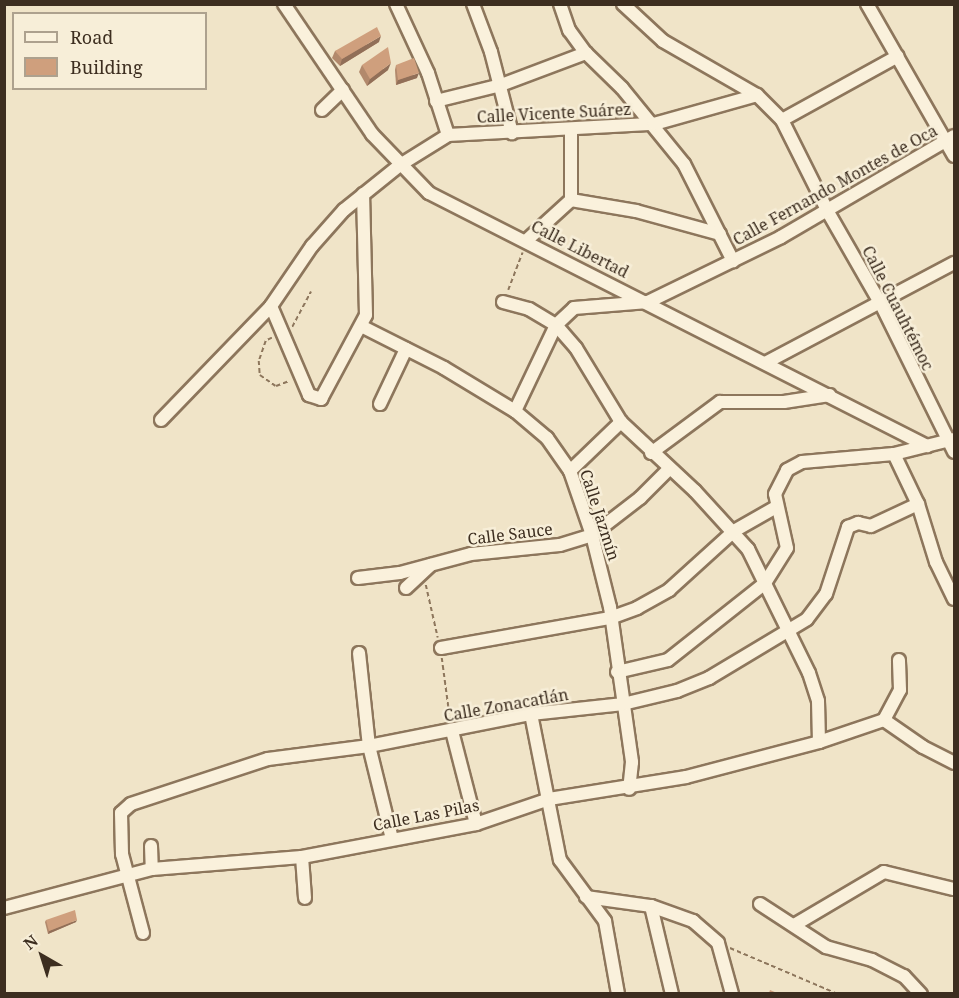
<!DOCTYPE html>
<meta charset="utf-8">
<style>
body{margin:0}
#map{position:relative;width:959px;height:998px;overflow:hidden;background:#f0e4c8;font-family:"Noto Serif",serif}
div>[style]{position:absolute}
.path>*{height:1.5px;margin-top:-0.75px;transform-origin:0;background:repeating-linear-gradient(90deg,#8d765c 0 4.5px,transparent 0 7.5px)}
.roads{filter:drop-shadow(2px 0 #8d765c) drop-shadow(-2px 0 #8d765c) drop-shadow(0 2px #8d765c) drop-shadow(0 -2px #8d765c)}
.minor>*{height:12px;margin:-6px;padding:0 6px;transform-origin:6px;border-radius:6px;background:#faf1dc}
.wall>*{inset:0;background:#b2896c}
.shaded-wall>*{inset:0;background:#916f58}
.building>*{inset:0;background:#cf9f7d}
span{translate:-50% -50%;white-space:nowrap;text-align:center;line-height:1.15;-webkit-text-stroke:5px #f7eed8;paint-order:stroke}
.street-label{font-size:16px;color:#3d2e20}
.frame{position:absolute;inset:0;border:6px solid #3d2e20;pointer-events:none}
.legend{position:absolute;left:12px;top:12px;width:195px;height:78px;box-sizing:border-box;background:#f7eed8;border:2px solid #ada18e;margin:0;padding:8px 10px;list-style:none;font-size:18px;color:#3d2e20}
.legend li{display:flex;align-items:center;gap:12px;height:30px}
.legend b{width:30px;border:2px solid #ada18e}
.north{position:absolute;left:12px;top:926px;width:60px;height:60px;-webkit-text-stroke:4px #f7eed8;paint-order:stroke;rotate:321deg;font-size:16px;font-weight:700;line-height:24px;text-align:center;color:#3d2e20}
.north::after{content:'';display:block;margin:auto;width:21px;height:27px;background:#3d2e20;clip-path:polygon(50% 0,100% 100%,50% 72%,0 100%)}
</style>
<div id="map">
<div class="path">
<i style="left:508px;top:290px;width:40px;rotate:-69deg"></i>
<i style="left:292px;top:327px;width:40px;rotate:-62deg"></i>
<i style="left:272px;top:338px;width:7px;rotate:153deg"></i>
<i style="left:266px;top:341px;width:21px;rotate:109deg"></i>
<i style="left:259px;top:361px;width:14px;rotate:86deg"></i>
<i style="left:260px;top:375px;width:19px;rotate:35deg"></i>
<i style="left:276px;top:386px;width:14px;rotate:-21deg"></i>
<i style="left:426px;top:585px;width:54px;rotate:77.2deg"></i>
<i style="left:442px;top:658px;width:61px;rotate:82.4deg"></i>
<i style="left:730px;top:948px;width:117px;rotate:23.1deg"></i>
</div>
<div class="roads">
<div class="minor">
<i style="left:284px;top:4px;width:157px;rotate:55.9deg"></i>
<i style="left:372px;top:134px;width:82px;rotate:46deg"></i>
<i style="left:429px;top:193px;width:559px;rotate:26.93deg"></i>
<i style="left:396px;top:4px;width:76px;rotate:65.1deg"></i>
<i style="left:428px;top:73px;width:65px;rotate:72.1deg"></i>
<i style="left:473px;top:4px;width:51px;rotate:69.4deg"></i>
<i style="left:491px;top:52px;width:84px;rotate:75.5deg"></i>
<i style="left:560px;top:4px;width:28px;rotate:71deg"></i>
<i style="left:569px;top:30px;width:29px;rotate:54deg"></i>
<i style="left:586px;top:53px;width:50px;rotate:44.2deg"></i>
<i style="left:622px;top:88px;width:98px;rotate:50.8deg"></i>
<i style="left:684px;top:164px;width:109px;rotate:63.2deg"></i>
<i style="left:623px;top:4px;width:54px;rotate:42.8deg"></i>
<i style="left:663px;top:41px;width:108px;rotate:29.9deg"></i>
<i style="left:757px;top:95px;width:35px;rotate:45deg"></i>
<i style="left:782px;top:120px;width:103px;rotate:63.4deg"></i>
<i style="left:828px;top:212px;width:106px;rotate:60.1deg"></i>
<i style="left:881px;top:304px;width:165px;rotate:63.7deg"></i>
<i style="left:867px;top:4px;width:175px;rotate:60.2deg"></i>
<i style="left:436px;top:101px;width:67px;rotate:-13.8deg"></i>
<i style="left:501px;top:85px;width:91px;rotate:-20.6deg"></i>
<i style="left:322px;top:110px;width:29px;rotate:-44deg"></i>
<i style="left:782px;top:120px;width:132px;rotate:-28.9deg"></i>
<i style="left:571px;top:200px;width:66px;rotate:9.6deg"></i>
<i style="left:636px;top:211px;width:87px;rotate:15.3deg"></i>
<i style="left:571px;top:200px;width:71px;rotate:-90deg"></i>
<i style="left:527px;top:240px;width:59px;rotate:-42.3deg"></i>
<i style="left:503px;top:302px;width:27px;rotate:15deg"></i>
<i style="left:529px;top:309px;width:31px;rotate:31deg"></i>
<i style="left:556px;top:325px;width:30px;rotate:49deg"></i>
<i style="left:576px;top:348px;width:87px;rotate:58.7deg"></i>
<i style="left:621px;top:422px;width:101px;rotate:43deg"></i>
<i style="left:695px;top:491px;width:79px;rotate:47.6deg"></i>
<i style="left:748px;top:549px;width:138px;rotate:63.8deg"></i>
<i style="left:809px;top:673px;width:29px;rotate:72deg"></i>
<i style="left:818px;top:701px;width:41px;rotate:88.6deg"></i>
<i style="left:271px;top:306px;width:97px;rotate:66.9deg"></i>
<i style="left:309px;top:395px;width:13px;rotate:18deg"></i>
<i style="left:321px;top:399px;width:95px;rotate:-61.8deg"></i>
<i style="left:366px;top:315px;width:121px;rotate:-91.4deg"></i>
<i style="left:361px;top:326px;width:93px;rotate:26.8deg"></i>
<i style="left:444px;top:368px;width:83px;rotate:31.2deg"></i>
<i style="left:515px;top:411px;width:42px;rotate:40.2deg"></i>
<i style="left:547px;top:438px;width:40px;rotate:55.1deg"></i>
<i style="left:570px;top:471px;width:68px;rotate:71deg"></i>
<i style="left:592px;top:535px;width:74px;rotate:76deg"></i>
<i style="left:610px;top:607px;width:157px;rotate:81.9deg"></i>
<i style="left:632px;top:762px;width:27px;rotate:96deg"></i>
<i style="left:767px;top:362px;width:212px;rotate:-27.9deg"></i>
<i style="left:380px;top:404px;width:61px;rotate:-64.7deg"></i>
<i style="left:515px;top:411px;width:95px;rotate:-64.5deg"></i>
<i style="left:556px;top:325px;width:25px;rotate:-43deg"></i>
<i style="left:574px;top:308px;width:74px;rotate:-4.6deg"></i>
<i style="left:648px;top:302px;width:148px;rotate:-26deg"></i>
<i style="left:781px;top:237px;width:200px;rotate:-30.3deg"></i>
<i style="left:161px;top:420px;width:158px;rotate:-46deg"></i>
<i style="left:271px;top:306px;width:73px;rotate:-55.7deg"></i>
<i style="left:312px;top:246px;width:48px;rotate:-48.4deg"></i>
<i style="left:344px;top:210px;width:72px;rotate:-38.8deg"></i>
<i style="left:400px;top:165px;width:57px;rotate:-32deg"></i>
<i style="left:448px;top:135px;width:206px;rotate:-3.1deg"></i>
<i style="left:654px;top:124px;width:107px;rotate:-15.7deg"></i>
<i style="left:651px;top:453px;width:86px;rotate:-36.5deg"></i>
<i style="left:720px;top:402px;width:64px"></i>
<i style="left:784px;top:402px;width:46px;rotate:-8.8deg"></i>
<i style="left:894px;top:454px;width:55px;rotate:64.4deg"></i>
<i style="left:918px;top:504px;width:61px;rotate:72.8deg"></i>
<i style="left:936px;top:562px;width:41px;rotate:64.1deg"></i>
<i style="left:570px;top:471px;width:71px;rotate:-43.9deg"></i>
<i style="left:358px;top:578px;width:42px;rotate:-6.8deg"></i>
<i style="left:400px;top:573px;width:73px;rotate:-15deg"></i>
<i style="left:471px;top:554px;width:89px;rotate:-5.8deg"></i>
<i style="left:560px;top:545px;width:34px;rotate:-17deg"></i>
<i style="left:592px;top:535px;width:61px;rotate:-37.6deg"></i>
<i style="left:640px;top:498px;width:41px;rotate:-45deg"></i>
<i style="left:406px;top:588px;width:34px;rotate:-43deg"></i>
<i style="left:441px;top:648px;width:172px;rotate:-10.1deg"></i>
<i style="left:610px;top:618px;width:29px;rotate:-20deg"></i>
<i style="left:637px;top:608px;width:37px;rotate:-29deg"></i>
<i style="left:669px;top:590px;width:88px;rotate:-42.2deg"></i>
<i style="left:734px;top:531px;width:48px;rotate:-29.7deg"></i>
<i style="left:359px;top:653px;width:94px;rotate:83.9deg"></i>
<i style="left:369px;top:746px;width:96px;rotate:76.1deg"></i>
<i style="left:617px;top:672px;width:52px;rotate:-13.2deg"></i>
<i style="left:668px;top:660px;width:124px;rotate:-38.4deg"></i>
<i style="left:765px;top:583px;width:41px;rotate:-57.8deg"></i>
<i style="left:787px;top:548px;width:55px;rotate:-102.5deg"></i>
<i style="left:775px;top:494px;width:27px;rotate:-63deg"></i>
<i style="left:787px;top:470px;width:17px;rotate:-28deg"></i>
<i style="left:802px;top:462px;width:92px;rotate:-5deg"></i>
<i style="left:894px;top:454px;width:62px;rotate:-14deg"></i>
<i style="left:531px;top:714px;width:149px;rotate:78.8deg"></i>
<i style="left:560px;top:860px;width:76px;rotate:53.6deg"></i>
<i style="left:605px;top:921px;width:74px;rotate:79.9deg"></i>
<i style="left:884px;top:720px;width:47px;rotate:34.7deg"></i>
<i style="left:923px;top:747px;width:35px;rotate:27deg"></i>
<i style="left:884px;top:720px;width:34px;rotate:-62deg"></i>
<i style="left:900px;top:690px;width:30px;rotate:-92deg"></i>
<i style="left:452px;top:731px;width:96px;rotate:75.5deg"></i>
<i style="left:151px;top:846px;width:23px;rotate:88deg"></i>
<i style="left:302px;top:857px;width:41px;rotate:85.8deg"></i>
<i style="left:586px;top:897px;width:66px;rotate:7.9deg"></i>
<i style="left:651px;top:906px;width:45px;rotate:19.7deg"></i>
<i style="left:693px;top:921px;width:33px;rotate:41deg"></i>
<i style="left:718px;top:943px;width:53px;rotate:74.6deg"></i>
<i style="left:760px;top:904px;width:79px;rotate:33.1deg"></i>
<i style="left:826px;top:947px;width:48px;rotate:15.8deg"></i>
<i style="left:872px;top:960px;width:36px;rotate:27deg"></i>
<i style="left:904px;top:976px;width:25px;rotate:47deg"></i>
<i style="left:651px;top:906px;width:90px;rotate:76.6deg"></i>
<i style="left:4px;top:908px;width:153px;rotate:-14.8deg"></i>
<i style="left:152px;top:869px;width:150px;rotate:-4.6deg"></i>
<i style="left:302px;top:857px;width:177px;rotate:-10.7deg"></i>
<i style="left:476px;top:824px;width:77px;rotate:-18.9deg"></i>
<i style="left:549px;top:799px;width:139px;rotate:-9.1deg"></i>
<i style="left:686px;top:777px;width:138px;rotate:-14.7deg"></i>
<i style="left:819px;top:742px;width:69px;rotate:-18.7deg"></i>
<i style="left:796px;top:924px;width:102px;rotate:-30.6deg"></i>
<i style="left:884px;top:872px;width:72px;rotate:13.7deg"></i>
<i style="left:143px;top:933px;width:82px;rotate:-104.9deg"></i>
<i style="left:122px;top:854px;width:41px;rotate:-91.4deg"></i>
<i style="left:121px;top:813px;width:13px;rotate:-42deg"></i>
<i style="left:131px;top:804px;width:144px;rotate:-18.2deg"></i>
<i style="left:268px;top:759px;width:102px;rotate:-7.3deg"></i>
<i style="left:369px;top:746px;width:165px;rotate:-11.2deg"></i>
<i style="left:531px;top:714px;width:93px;rotate:-6.2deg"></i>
<i style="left:623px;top:704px;width:56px;rotate:-13.5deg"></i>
<i style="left:677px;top:691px;width:35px;rotate:-22deg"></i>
<i style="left:709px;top:678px;width:114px;rotate:-31deg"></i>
<i style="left:807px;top:619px;width:31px;rotate:-53deg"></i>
<i style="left:826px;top:594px;width:71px;rotate:-71.8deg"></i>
<i style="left:848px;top:527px;width:11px;rotate:-22deg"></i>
<i style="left:858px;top:523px;width:13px;rotate:13deg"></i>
<i style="left:871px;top:526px;width:52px;rotate:-25.1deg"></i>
</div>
</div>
<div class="wall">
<i style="clip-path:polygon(379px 42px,340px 66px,332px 58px,335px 51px)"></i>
<i style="clip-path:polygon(362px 65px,388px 70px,367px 86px,359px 72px)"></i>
<i style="clip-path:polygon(396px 65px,417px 78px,396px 85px,395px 70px)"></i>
<i style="clip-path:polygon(46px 920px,76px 922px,48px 934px,45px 922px)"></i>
</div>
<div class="shaded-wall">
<i style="clip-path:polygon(381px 36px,379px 42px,340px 66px,342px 59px)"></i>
<i style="clip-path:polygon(391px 63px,388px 70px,367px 86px,370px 79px)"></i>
<i style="clip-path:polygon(419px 73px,417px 78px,396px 85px,398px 80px)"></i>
<i style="clip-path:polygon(77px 920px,76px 922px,48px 934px,49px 931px)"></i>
</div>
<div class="building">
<i style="clip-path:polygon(377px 27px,381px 36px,342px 59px,335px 51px)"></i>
<i style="clip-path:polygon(388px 47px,391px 63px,370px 79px,362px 65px)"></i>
<i style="clip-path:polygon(414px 58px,419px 73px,398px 80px,396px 65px)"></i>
<i style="clip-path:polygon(75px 910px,77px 920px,49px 931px,46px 920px)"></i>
<i style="clip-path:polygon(770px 990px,777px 993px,769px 993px)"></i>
</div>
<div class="street-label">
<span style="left:554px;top:113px;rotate:-3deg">Calle Vicente Suárez</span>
<span style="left:835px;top:185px;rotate:-29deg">Calle Fernando Montes de Oca</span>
<span style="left:580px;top:249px;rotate:27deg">Calle Libertad</span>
<span style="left:898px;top:308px;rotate:63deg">Calle Cuauhtémoc</span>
<span style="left:600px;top:515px;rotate:72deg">Calle Jazmín</span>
<span style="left:510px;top:534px;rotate:-7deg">Calle Sauce</span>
<span style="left:506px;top:705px;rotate:-10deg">Calle Zonacatlán</span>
<span style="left:426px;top:815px;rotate:-11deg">Calle Las Pilas</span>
</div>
<div class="frame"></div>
<ul class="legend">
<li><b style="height:8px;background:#faf1dc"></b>Road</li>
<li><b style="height:16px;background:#cf9f7d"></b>Building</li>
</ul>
<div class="north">N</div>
</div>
